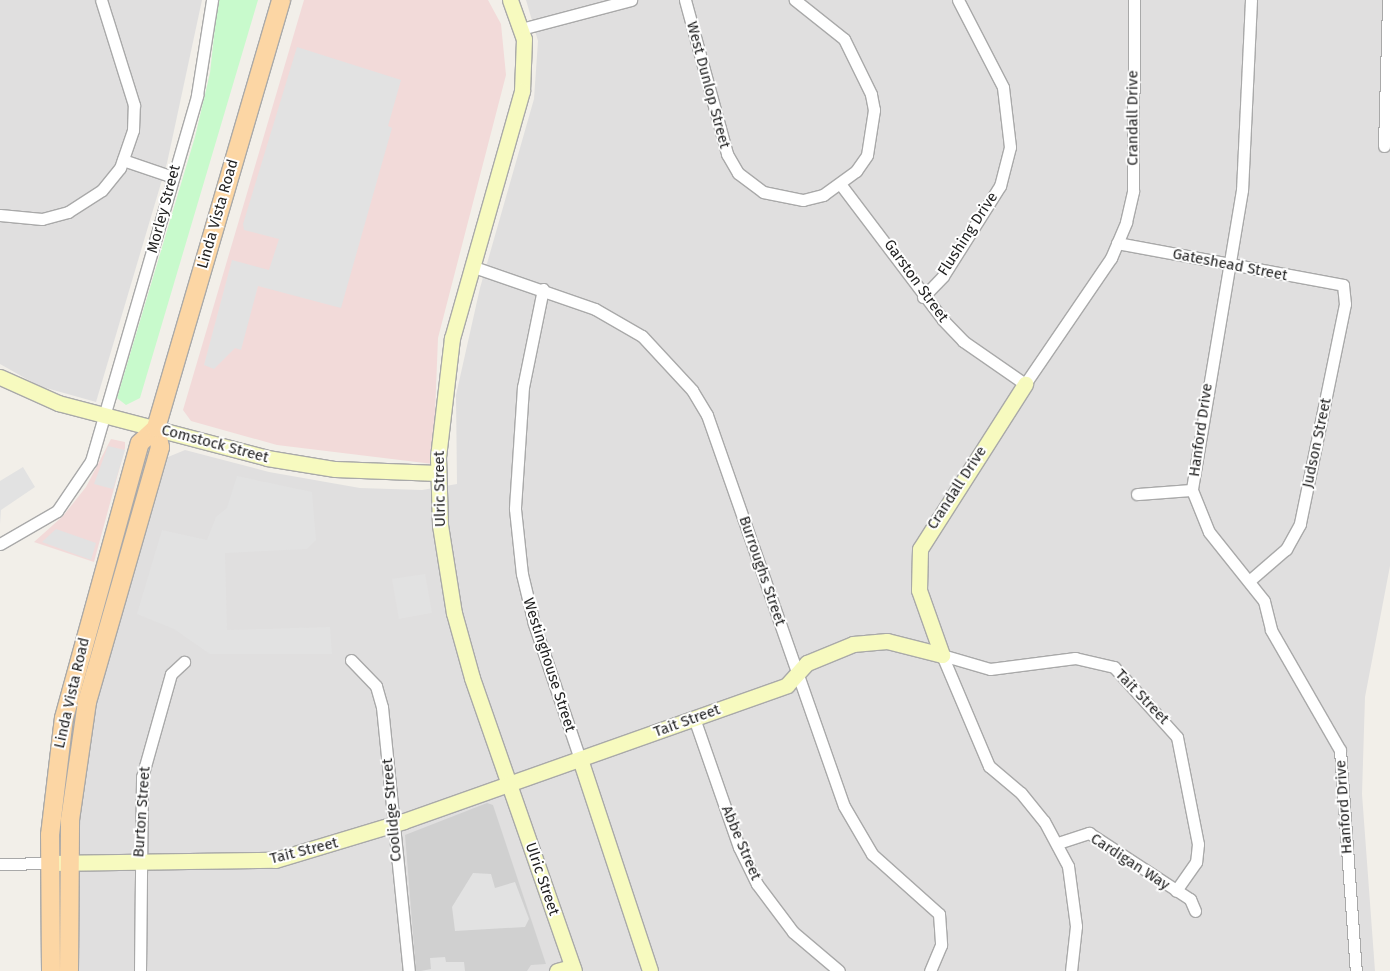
<!DOCTYPE html>
<style>
body{margin:0}
#map{position:relative;width:1390px;height:971px;overflow:hidden;background:#f2efe9;font-family:"Fira Sans",sans-serif}
div>[style]{position:absolute}
.residential>*{inset:0;background:#e0dfdf}
.commercial>*{inset:0;background:#f2dad9}
.religious>*{inset:0;background:#d0d0d0}
.park>*{inset:0;background:#c8facc}
.parking>*{inset:0;background:#e2e2e2}
.roads{filter:drop-shadow(1px 0 #a9a9a9) drop-shadow(-1px 0 #a9a9a9) drop-shadow(0 1px #a9a9a9) drop-shadow(0 -1px #a9a9a9)}
.street>*{height:11px;margin:-5.5px;padding:0 5.5px;transform-origin:5.5px;border-radius:5.5px;background:#fff}
.secondary>*{height:15px;margin:-7.5px;padding:0 7.5px;transform-origin:7.5px;border-radius:7.5px;background:#f7fabf}
.primary>*{height:18px;margin:-9px;padding:0 9px;transform-origin:9px;border-radius:9px;background:#fcd6a4}
span{translate:-50% -50%;white-space:nowrap;text-align:center;line-height:1.15;-webkit-text-stroke:4px #fff;paint-order:stroke}
.street-label{font-size:15px;color:#222}
</style>
<div id="map">
<div class="residential">
<i style="clip-path:polygon(0 0,202px 0,167px 163px,96px 402px,39px 386px,0 364px)"></i>
<i style="clip-path:polygon(526px 0,1390px 0,1390px 566px,1365px 697px,1362px 794px,1375px 971px,78px 971px,79px 822px,86px 739px,168px 457px,185px 450px,269px 472px,360px 488px,422px 490px,457px 484px,456px 395px,480px 288px,534px 99px,538px 41px)"></i>
</div>
<div class="commercial">
<i style="clip-path:polygon(304px 0,488px 0,501px 24px,506px 75px,438px 338px,433px 464px,277px 445px,191px 421px,183px 410px)"></i>
<i style="clip-path:polygon(111px 439px,125px 442px,125px 448px,94px 562px,34px 542px,63px 516px,86px 487px)"></i>
</div>
<div class="religious">
<i style="clip-path:polygon(487px 803px,493px 805px,546px 964px,531px 965px,527px 971px,416px 971px,405px 835px)"></i>
</div>
<div class="park">
<i style="clip-path:polygon(218px 0,258px 0,140px 398px,126px 405px,117px 398px,195px 137px,210px 73px)"></i>
</div>
<div class="parking">
<i style="clip-path:polygon(297px 47px,401px 80px,388px 126px,392px 128px,341px 308px,258px 286px,241px 350px,235px 348px,214px 369px,204px 365px,232px 260px,269px 270px,279px 239px,244px 230px,243px 224px)"></i>
<i style="clip-path:polygon(108px 446px,125px 450px,113px 489px,94px 484px)"></i>
<i style="clip-path:polygon(23px 467px,35px 487px,1px 510px,0 525px,0 481px)"></i>
<i style="clip-path:polygon(237px 476px,312px 492px,316px 540px,307px 549px,225px 553px,227px 630px,330px 627px,332px 654px,210px 654px,174px 629px,137px 614px,162px 530px,207px 540px,216px 517px,227px 508px)"></i>
<i style="clip-path:polygon(56px 529px,96px 543px,91px 560px,42px 542px)"></i>
<i style="clip-path:polygon(425px 574px,432px 613px,399px 619px,392px 579px)"></i>
<i style="clip-path:polygon(473px 873px,491px 874px,495px 888px,515px 882px,529px 919px,525px 927px,455px 931px,452px 907px)"></i>
<i style="clip-path:polygon(445px 957px,446px 962px,464px 962px,465px 971px,421px 971px,431px 969px,430px 958px)"></i>
</div>
<div class="roads">
<div class="street">
<i style="left:685px;top:0;width:160px;rotate:74.7deg"></i>
<i style="left:727px;top:154px;width:22px;rotate:60deg"></i>
<i style="left:738px;top:173px;width:31px;rotate:37deg"></i>
<i style="left:763px;top:192px;width:41px;rotate:11.3deg"></i>
<i style="left:803px;top:200px;width:21px;rotate:-14deg"></i>
<i style="left:823px;top:195px;width:41px;rotate:-36deg"></i>
<i style="left:856px;top:171px;width:19px;rotate:-55deg"></i>
<i style="left:867px;top:155px;width:46px;rotate:-81.2deg"></i>
<i style="left:874px;top:110px;width:16px;rotate:-101deg"></i>
<i style="left:871px;top:94px;width:61px;rotate:-116.1deg"></i>
<i style="left:844px;top:39px;width:63px;rotate:-141.5deg"></i>
<i style="left:1251px;top:0;width:190px;rotate:92.7deg"></i>
<i style="left:1242px;top:190px;width:304px;rotate:99.5deg"></i>
<i style="left:1192px;top:490px;width:45px;rotate:68deg"></i>
<i style="left:1209px;top:532px;width:88px;rotate:51.4deg"></i>
<i style="left:1264px;top:601px;width:30px;rotate:76deg"></i>
<i style="left:1271px;top:630px;width:138px;rotate:60.1deg"></i>
<i style="left:1340px;top:750px;width:222px;rotate:85.9deg"></i>
<i style="left:521px;top:29px;width:114px;rotate:-14.8deg"></i>
<i style="left:1384px;top:146px;width:146px;rotate:-88.4deg"></i>
<i style="left:123px;top:160px;width:53px;rotate:18.8deg"></i>
<i style="left:841px;top:185px;width:169px;rotate:52.9deg"></i>
<i style="left:943px;top:320px;width:29px;rotate:46deg"></i>
<i style="left:963px;top:341px;width:75px;rotate:34.7deg"></i>
<i style="left:1025px;top:384px;width:153px;rotate:-55.7deg"></i>
<i style="left:1111px;top:258px;width:39px;rotate:-67deg"></i>
<i style="left:1126px;top:222px;width:32px;rotate:-77deg"></i>
<i style="left:1133px;top:191px;width:191px;rotate:-89.7deg"></i>
<i style="left:0;top:215px;width:42px;rotate:5.4deg"></i>
<i style="left:42px;top:219px;width:27px;rotate:-15deg"></i>
<i style="left:68px;top:212px;width:40px;rotate:-32.9deg"></i>
<i style="left:102px;top:190px;width:28px;rotate:-51deg"></i>
<i style="left:120px;top:168px;width:40px;rotate:-71.1deg"></i>
<i style="left:133px;top:130px;width:25px;rotate:-88deg"></i>
<i style="left:134px;top:105px;width:110px;rotate:-107.4deg"></i>
<i style="left:1117px;top:243px;width:230px;rotate:10.5deg"></i>
<i style="left:1343px;top:285px;width:19px;rotate:84deg"></i>
<i style="left:1345px;top:304px;width:225px;rotate:101.6deg"></i>
<i style="left:1300px;top:524px;width:29px;rotate:119deg"></i>
<i style="left:1286px;top:549px;width:49px;rotate:139.1deg"></i>
<i style="left:471px;top:266px;width:131px;rotate:19.1deg"></i>
<i style="left:595px;top:309px;width:54px;rotate:29.9deg"></i>
<i style="left:642px;top:336px;width:74px;rotate:47.2deg"></i>
<i style="left:692px;top:390px;width:29px;rotate:59deg"></i>
<i style="left:707px;top:415px;width:414px;rotate:70.7deg"></i>
<i style="left:844px;top:806px;width:56px;rotate:59.7deg"></i>
<i style="left:872px;top:854px;width:90px;rotate:41.8deg"></i>
<i style="left:939px;top:914px;width:31px;rotate:86deg"></i>
<i style="left:941px;top:945px;width:28px;rotate:113deg"></i>
<i style="left:543px;top:289px;width:100px;rotate:101.5deg"></i>
<i style="left:523px;top:387px;width:122px;rotate:93.8deg"></i>
<i style="left:515px;top:509px;width:65px;rotate:83.9deg"></i>
<i style="left:522px;top:574px;width:51px;rotate:76.5deg"></i>
<i style="left:534px;top:624px;width:143px;rotate:71.2deg"></i>
<i style="left:923px;top:297px;width:29px;rotate:-46deg"></i>
<i style="left:943px;top:276px;width:107px;rotate:-57.7deg"></i>
<i style="left:1000px;top:186px;width:40px;rotate:-75.6deg"></i>
<i style="left:1010px;top:147px;width:60px;rotate:-96.7deg"></i>
<i style="left:1003px;top:87px;width:98px;rotate:-117.3deg"></i>
<i style="left:1137px;top:494px;width:55px;rotate:-4.2deg"></i>
<i style="left:0;top:544px;width:66px;rotate:-30.1deg"></i>
<i style="left:57px;top:511px;width:60px;rotate:-55.8deg"></i>
<i style="left:91px;top:461px;width:381px;rotate:-73.8deg"></i>
<i style="left:197px;top:95px;width:96px;rotate:-81deg"></i>
<i style="left:942px;top:655px;width:50px;rotate:16.3deg"></i>
<i style="left:990px;top:669px;width:86px;rotate:-7.4deg"></i>
<i style="left:1075px;top:658px;width:40px;rotate:13deg"></i>
<i style="left:1114px;top:667px;width:94px;rotate:48deg"></i>
<i style="left:1177px;top:737px;width:109px;rotate:78.9deg"></i>
<i style="left:1198px;top:844px;width:18px;rotate:96deg"></i>
<i style="left:1196px;top:862px;width:35px;rotate:125deg"></i>
<i style="left:942px;top:655px;width:121px;rotate:67.1deg"></i>
<i style="left:989px;top:766px;width:42px;rotate:40.2deg"></i>
<i style="left:1021px;top:793px;width:36px;rotate:51deg"></i>
<i style="left:1044px;top:821px;width:51px;rotate:61.9deg"></i>
<i style="left:1068px;top:866px;width:61px;rotate:82.4deg"></i>
<i style="left:1076px;top:926px;width:45px;rotate:96.3deg"></i>
<i style="left:351px;top:660px;width:36px;rotate:46deg"></i>
<i style="left:376px;top:686px;width:22px;rotate:74deg"></i>
<i style="left:382px;top:707px;width:265px;rotate:84.2deg"></i>
<i style="left:694px;top:718px;width:137px;rotate:70.8deg"></i>
<i style="left:739px;top:847px;width:41px;rotate:64.1deg"></i>
<i style="left:757px;top:884px;width:60px;rotate:53.1deg"></i>
<i style="left:793px;top:932px;width:60px;rotate:40.3deg"></i>
<i style="left:1058px;top:843px;width:33px;rotate:-18deg"></i>
<i style="left:1089px;top:833px;width:121px;rotate:33.2deg"></i>
<i style="left:1190px;top:899px;width:13px;rotate:67deg"></i>
<i style="left:0;top:864px;width:50px;rotate:-1.1deg"></i>
<i style="left:140px;top:971px;width:194px;rotate:-89.4deg"></i>
<i style="left:142px;top:777px;width:107px;rotate:-74.3deg"></i>
<i style="left:171px;top:674px;width:18px;rotate:-43deg"></i>
</div>
<div class="secondary">
<i style="left:510px;top:0;width:41px;rotate:70.3deg"></i>
<i style="left:524px;top:39px;width:52px;rotate:92.2deg"></i>
<i style="left:522px;top:91px;width:257px;rotate:105.8deg"></i>
<i style="left:452px;top:338px;width:120px;rotate:96.7deg"></i>
<i style="left:438px;top:457px;width:68px;rotate:88.3deg"></i>
<i style="left:440px;top:525px;width:89px;rotate:81deg"></i>
<i style="left:454px;top:613px;width:67px;rotate:74.5deg"></i>
<i style="left:472px;top:678px;width:310px;rotate:70.8deg"></i>
<i style="left:0;top:377px;width:64px;rotate:24.1deg"></i>
<i style="left:58px;top:403px;width:216px;rotate:14.7deg"></i>
<i style="left:267px;top:458px;width:69px;rotate:9.2deg"></i>
<i style="left:335px;top:469px;width:103px;rotate:2.2deg"></i>
<i style="left:942px;top:655px;width:69px;rotate:-109.5deg"></i>
<i style="left:919px;top:590px;width:41px;rotate:-88.6deg"></i>
<i style="left:920px;top:549px;width:196px;rotate:-57.5deg"></i>
<i style="left:580px;top:759px;width:223px;rotate:71.7deg"></i>
<i style="left:50px;top:863px;width:225px;rotate:-0.8deg"></i>
<i style="left:275px;top:860px;width:135px;rotate:-16.8deg"></i>
<i style="left:404px;top:821px;width:406px;rotate:-19.5deg"></i>
<i style="left:787px;top:685px;width:30px;rotate:-48deg"></i>
<i style="left:807px;top:663px;width:50px;rotate:-22.4deg"></i>
<i style="left:853px;top:644px;width:34px;rotate:-5deg"></i>
<i style="left:887px;top:641px;width:57px;rotate:14.3deg"></i>
<i style="left:557px;top:971px;width:16px;rotate:-15deg"></i>
</div>
<div class="primary">
<i style="left:51px;top:971px;width:136px;rotate:-90.4deg"></i>
<i style="left:50px;top:835px;width:118px;rotate:-83.2deg"></i>
<i style="left:64px;top:718px;width:285px;rotate:-74.6deg"></i>
<i style="left:140px;top:443px;width:22px;rotate:-43deg"></i>
<i style="left:69px;top:971px;width:151px;rotate:-89.6deg"></i>
<i style="left:70px;top:820px;width:119px;rotate:-81.8deg"></i>
<i style="left:87px;top:702px;width:265px;rotate:-74deg"></i>
<i style="left:160px;top:447px;width:19px;rotate:-102deg"></i>
<i style="left:156px;top:428px;width:446px;rotate:-73.7deg"></i>
</div>
</div>
<div class="street-label">
<span style="left:708px;top:85px;rotate:75deg">West Dunlop Street</span>
<span style="left:1133px;top:118px;rotate:-90deg">Crandall Drive</span>
<span style="left:164px;top:209px;rotate:-75deg">Morley Street</span>
<span style="left:218px;top:214px;rotate:-74deg">Linda Vista Road</span>
<span style="left:968px;top:234px;rotate:-57deg">Flushing Drive</span>
<span style="left:1230px;top:265px;rotate:11deg">Gateshead Street</span>
<span style="left:916px;top:281px;rotate:54deg">Garston Street</span>
<span style="left:1201px;top:430px;rotate:-82deg">Hanford Drive</span>
<span style="left:1317px;top:443px;rotate:-78deg">Judson Street</span>
<span style="left:215px;top:444px;rotate:15deg">Comstock Street</span>
<span style="left:957px;top:488px;rotate:-57deg">Crandall Drive</span>
<span style="left:440px;top:489px;rotate:-91deg">Ulric Street</span>
<span style="left:762px;top:571px;rotate:71deg">Burroughs Street</span>
<span style="left:549px;top:665px;rotate:72deg">Westinghouse Street</span>
<span style="left:72px;top:693px;rotate:-77deg">Linda Vista Road</span>
<span style="left:1142px;top:697px;rotate:46deg">Tait Street</span>
<span style="left:687px;top:721px;rotate:-20deg">Tait Street</span>
<span style="left:1344px;top:807px;rotate:-94deg">Hanford Drive</span>
<span style="left:392px;top:810px;rotate:-95deg">Coolidge Street</span>
<span style="left:142px;top:812px;rotate:-86deg">Burton Street</span>
<span style="left:741px;top:843px;rotate:67deg">Abbe Street</span>
<span style="left:304px;top:851px;rotate:-14deg">Tait Street</span>
<span style="left:1130px;top:862px;rotate:33deg">Cardigan Way</span>
<span style="left:542px;top:879px;rotate:71deg">Ulric Street</span>
</div>
</div>
